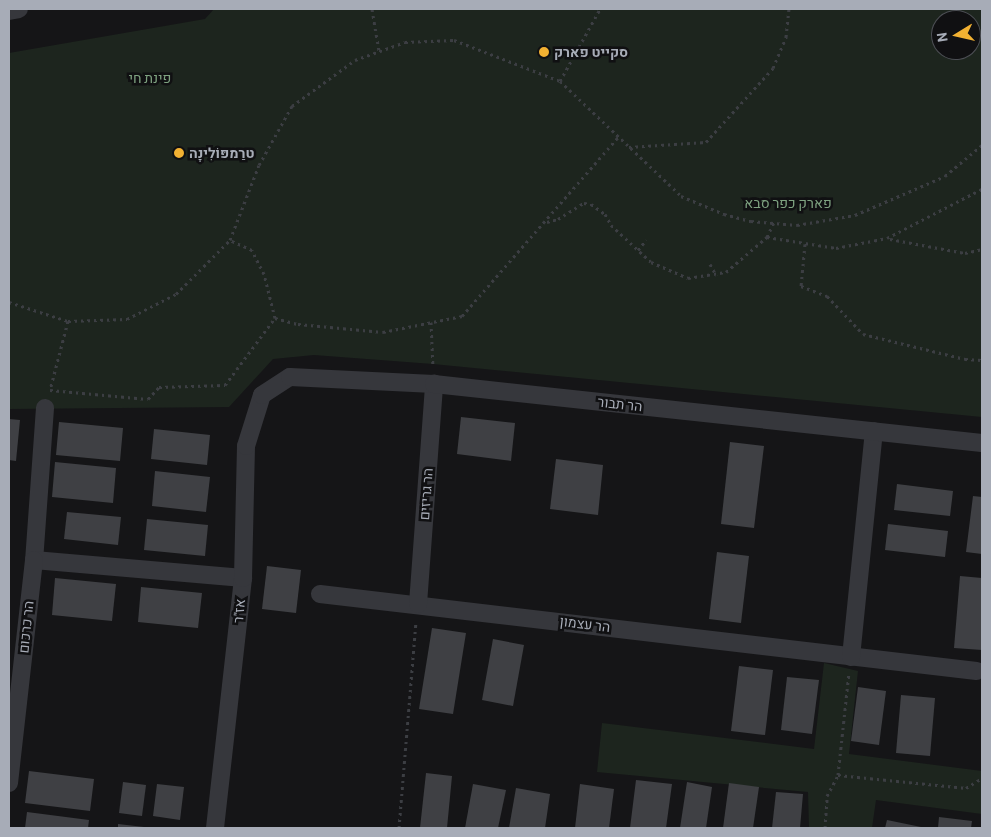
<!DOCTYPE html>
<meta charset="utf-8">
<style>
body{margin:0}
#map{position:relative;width:991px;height:837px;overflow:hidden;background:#151517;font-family:Barlow,Heebo,sans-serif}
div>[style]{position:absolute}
.green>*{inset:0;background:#1d251e}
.building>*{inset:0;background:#3f4044}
.path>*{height:3px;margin-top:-1.5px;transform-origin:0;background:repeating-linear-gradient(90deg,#3c3e43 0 2.5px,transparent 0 6.5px)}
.minor>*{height:18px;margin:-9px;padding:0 9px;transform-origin:9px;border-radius:9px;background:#36373c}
.dots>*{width:14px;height:14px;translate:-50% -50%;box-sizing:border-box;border:2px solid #101012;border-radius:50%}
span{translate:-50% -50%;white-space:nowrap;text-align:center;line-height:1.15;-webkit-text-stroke:5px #101012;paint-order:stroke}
.poi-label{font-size:14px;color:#a7acb7;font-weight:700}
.left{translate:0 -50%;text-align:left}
.park-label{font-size:14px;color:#7ea280}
.street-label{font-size:14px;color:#a7acb7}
.frame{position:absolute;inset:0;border:10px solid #a7acb7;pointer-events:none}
.north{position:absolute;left:931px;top:10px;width:50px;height:50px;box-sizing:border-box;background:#101012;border:1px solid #4c4e54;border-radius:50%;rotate:261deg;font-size:14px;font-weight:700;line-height:20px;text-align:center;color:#a7acb7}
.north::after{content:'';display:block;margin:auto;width:18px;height:22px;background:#f2b132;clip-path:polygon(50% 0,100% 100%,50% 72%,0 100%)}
</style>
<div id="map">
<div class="green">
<i style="clip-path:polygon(evenodd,214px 9px,982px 9px,982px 417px,433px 364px,314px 355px,273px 359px,229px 407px,9px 409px,9px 53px,205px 19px,214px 9px,941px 20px,971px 20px,971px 50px,941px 50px,941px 20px)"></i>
<i style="clip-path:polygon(824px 663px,858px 671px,849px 754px,982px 771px,982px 814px,876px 800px,872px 828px,809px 828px,808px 792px,597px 772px,602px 723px,814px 749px)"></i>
</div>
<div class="building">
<i style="clip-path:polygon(461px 417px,515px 423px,511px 461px,457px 454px)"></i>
<i style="clip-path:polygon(9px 419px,20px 420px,16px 461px,9px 460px)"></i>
<i style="clip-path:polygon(59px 422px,123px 428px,120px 461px,56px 455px)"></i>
<i style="clip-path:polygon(154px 429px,210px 435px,207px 465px,151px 459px)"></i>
<i style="clip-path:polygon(730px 442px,764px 446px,754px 528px,721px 524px)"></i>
<i style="clip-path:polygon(556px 459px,603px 465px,598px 515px,550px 509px)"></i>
<i style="clip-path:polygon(55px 462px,116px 468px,113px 503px,52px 497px)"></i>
<i style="clip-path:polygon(155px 471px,210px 477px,206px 512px,152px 506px)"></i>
<i style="clip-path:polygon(897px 484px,953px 491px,950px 516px,894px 510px)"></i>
<i style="clip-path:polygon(973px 496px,982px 497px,982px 554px,966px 552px)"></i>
<i style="clip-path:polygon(67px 512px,121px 517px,118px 545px,64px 539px)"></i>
<i style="clip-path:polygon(147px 519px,208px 525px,205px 556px,144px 550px)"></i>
<i style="clip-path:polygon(888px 524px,948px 531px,945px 557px,885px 550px)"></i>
<i style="clip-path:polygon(717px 552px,749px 556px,741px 623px,709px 619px)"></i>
<i style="clip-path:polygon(267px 566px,301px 570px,296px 613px,262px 609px)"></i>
<i style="clip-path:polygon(960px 576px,982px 578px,982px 650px,954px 648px)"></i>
<i style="clip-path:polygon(55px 578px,116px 584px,112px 621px,52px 615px)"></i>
<i style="clip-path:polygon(141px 587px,202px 593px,198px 628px,138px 622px)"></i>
<i style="clip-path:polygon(432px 628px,466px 633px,453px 714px,419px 709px)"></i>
<i style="clip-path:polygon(493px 639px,524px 645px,513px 706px,482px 700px)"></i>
<i style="clip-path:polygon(739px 666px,773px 670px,765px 735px,731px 731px)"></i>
<i style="clip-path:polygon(787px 677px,819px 680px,812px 734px,781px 730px)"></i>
<i style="clip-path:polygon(858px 687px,886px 691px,879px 745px,851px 741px)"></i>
<i style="clip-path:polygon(901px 695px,935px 698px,930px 756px,896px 753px)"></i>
<i style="clip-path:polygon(29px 771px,94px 779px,90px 811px,25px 803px)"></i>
<i style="clip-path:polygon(426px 773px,452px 776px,447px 828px,420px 828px)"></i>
<i style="clip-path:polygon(636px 780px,672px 784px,666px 828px,630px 828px)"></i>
<i style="clip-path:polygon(123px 782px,146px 785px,142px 816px,119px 813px)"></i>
<i style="clip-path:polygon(687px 782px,712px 787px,706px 828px,680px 828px)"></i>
<i style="clip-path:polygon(729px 783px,759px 787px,753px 828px,723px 828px)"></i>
<i style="clip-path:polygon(157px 784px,184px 787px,180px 820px,153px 816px)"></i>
<i style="clip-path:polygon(473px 784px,506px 790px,498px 828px,465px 828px)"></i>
<i style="clip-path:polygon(580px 784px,614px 789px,609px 828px,575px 828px)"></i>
<i style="clip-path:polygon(516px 788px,550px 794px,545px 828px,509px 828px)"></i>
<i style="clip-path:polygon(776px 792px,803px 794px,800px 828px,772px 828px)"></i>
<i style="clip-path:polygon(27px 812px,89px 820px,88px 828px,25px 828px)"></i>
<i style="clip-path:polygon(939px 817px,972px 821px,971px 828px,938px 828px)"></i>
<i style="clip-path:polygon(887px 820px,921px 827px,921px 828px,885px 828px)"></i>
<i style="clip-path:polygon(118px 824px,144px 827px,144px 828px,118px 828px)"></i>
</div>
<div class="path">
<i style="left:372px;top:9px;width:43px;rotate:80.5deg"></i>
<i style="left:560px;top:81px;width:82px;rotate:-60.9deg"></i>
<i style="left:629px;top:147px;width:77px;rotate:-3.7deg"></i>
<i style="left:706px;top:142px;width:100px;rotate:-47.8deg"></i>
<i style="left:773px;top:68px;width:34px;rotate:-67deg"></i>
<i style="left:786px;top:37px;width:28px;rotate:-84deg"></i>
<i style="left:547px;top:222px;width:11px;rotate:-15deg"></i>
<i style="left:558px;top:219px;width:31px;rotate:-32deg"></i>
<i style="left:584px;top:203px;width:7px;rotate:8deg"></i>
<i style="left:591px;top:204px;width:17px;rotate:36deg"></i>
<i style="left:605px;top:214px;width:13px;rotate:61deg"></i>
<i style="left:611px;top:225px;width:54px;rotate:42.8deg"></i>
<i style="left:651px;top:262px;width:40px;rotate:23.4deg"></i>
<i style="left:688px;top:278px;width:38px;rotate:-9deg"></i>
<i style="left:726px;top:272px;width:54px;rotate:-40.5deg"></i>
<i style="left:767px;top:237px;width:70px;rotate:9.1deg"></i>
<i style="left:836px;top:248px;width:52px;rotate:-11.1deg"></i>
<i style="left:887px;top:238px;width:107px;rotate:-27.3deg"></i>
<i style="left:767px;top:237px;width:17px;rotate:-65deg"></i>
<i style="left:890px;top:239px;width:76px;rotate:10.6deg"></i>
<i style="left:965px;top:253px;width:17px;rotate:-13deg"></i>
<i style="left:805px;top:244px;width:42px;rotate:95.4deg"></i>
<i style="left:801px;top:286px;width:28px;rotate:21deg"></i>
<i style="left:827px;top:296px;width:52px;rotate:46.5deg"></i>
<i style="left:863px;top:334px;width:105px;rotate:13.8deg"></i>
<i style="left:965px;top:359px;width:17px;rotate:3deg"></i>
<i style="left:638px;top:250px;width:13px;rotate:-51deg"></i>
<i style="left:710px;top:264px;width:13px;rotate:61deg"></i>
<i style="left:9px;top:302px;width:62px;rotate:17.9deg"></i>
<i style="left:68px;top:321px;width:59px;rotate:-1.9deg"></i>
<i style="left:127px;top:319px;width:55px;rotate:-27deg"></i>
<i style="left:176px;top:294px;width:76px;rotate:-45deg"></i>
<i style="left:230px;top:240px;width:80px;rotate:-68.9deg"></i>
<i style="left:259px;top:165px;width:68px;rotate:-60.8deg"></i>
<i style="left:292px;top:106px;width:78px;rotate:-36.1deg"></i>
<i style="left:355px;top:60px;width:53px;rotate:-19.8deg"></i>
<i style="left:405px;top:42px;width:49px;rotate:-2.3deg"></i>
<i style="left:454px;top:40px;width:114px;rotate:21.1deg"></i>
<i style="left:560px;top:81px;width:167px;rotate:43.5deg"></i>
<i style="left:681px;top:196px;width:47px;rotate:22.7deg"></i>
<i style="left:724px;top:214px;width:28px;rotate:15deg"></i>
<i style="left:751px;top:221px;width:46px;rotate:5deg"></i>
<i style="left:797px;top:225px;width:59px;rotate:-9.8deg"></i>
<i style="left:855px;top:215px;width:98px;rotate:-23.4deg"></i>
<i style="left:945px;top:176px;width:48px;rotate:-40deg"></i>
<i style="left:275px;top:318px;width:24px;rotate:15deg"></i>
<i style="left:298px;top:324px;width:85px;rotate:5.4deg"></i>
<i style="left:383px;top:332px;width:81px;rotate:-11.4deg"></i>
<i style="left:462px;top:316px;width:239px;rotate:-48.9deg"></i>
<i style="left:68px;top:321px;width:71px;rotate:104.6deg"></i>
<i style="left:50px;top:390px;width:98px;rotate:5.2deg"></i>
<i style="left:148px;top:399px;width:16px;rotate:-47deg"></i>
<i style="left:159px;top:387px;width:66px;rotate:-1.7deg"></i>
<i style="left:225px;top:385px;width:84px;rotate:-53.3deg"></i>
<i style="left:275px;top:318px;width:45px;rotate:-104deg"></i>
<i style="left:264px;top:274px;width:27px;rotate:-117deg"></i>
<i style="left:252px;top:250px;width:24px;rotate:-156deg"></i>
<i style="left:431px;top:322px;width:45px;rotate:87.5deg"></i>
<i style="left:838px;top:775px;width:129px;rotate:5.8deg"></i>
<i style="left:966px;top:788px;width:19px;rotate:-32deg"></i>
<i style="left:399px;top:828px;width:207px;rotate:-85.3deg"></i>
<i style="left:825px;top:828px;width:32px;rotate:-86deg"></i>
<i style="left:827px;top:796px;width:24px;rotate:-62deg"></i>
<i style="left:838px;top:775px;width:104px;rotate:-83.9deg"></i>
</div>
<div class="minor">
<i style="left:9px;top:11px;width:10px;rotate:-11deg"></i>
<i style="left:45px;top:408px;width:152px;rotate:94.1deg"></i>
<i style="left:34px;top:560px;width:210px;rotate:4.9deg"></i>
<i style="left:320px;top:594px;width:661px;rotate:6.69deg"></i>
<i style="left:418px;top:604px;width:221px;rotate:-85.8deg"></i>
<i style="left:851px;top:657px;width:227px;rotate:-84.2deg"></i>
<i style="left:9px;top:783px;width:224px;rotate:-83.6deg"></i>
<i style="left:215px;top:828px;width:252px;rotate:-83.6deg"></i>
<i style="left:243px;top:578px;width:132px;rotate:-88.7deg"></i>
<i style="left:246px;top:446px;width:53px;rotate:-72.6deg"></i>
<i style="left:262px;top:395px;width:33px;rotate:-33deg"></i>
<i style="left:290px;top:377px;width:144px;rotate:2.8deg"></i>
<i style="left:434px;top:384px;width:551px;rotate:6.15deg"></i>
</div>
<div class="dots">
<i style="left:544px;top:52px;background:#f2b132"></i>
<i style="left:179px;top:153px;background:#f2b132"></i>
</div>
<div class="poi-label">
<span class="left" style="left:554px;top:52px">סקייט פארק</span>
<span class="left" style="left:189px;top:153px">טרַמפּוֹלִינָה</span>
</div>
<div class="park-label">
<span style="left:150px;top:78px">פינת חי</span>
<span style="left:788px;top:203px">פארק כפר סבא</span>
</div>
<div class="street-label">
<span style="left:620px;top:404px;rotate:6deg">הר תבור</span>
<span style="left:426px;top:494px;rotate:-86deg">הר גריזים</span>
<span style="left:239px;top:611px;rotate:-84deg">אז"ר</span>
<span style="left:585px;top:624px;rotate:7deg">הר עצמון</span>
<span style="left:26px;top:627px;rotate:-84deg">הר כרכום</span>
</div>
<div class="frame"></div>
<div class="north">N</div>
</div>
